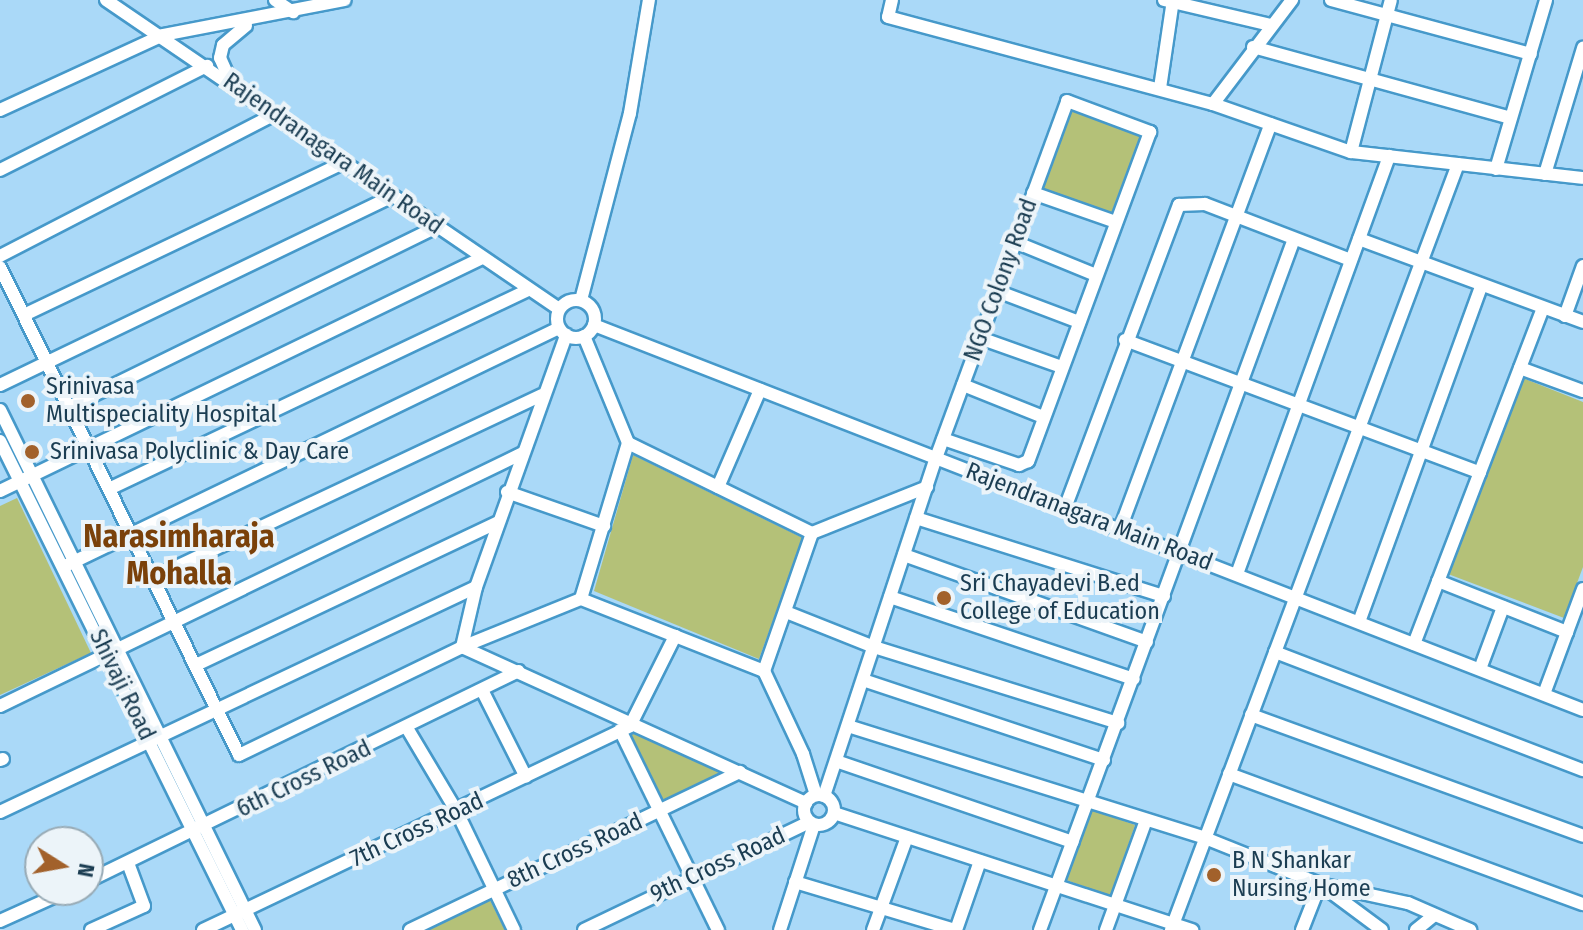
<!DOCTYPE html>
<style>
body{margin:0}
#map{position:relative;width:1583px;height:930px;overflow:hidden;background:#aad9f8;font-family:"Fira Sans Condensed",sans-serif}
div>[style]{position:absolute}
.green>*{inset:0;background:#b4c178}
.roads{filter:drop-shadow(2px 0 #4699ca) drop-shadow(-2px 0 #4699ca) drop-shadow(0 2px #4699ca) drop-shadow(0 -2px #4699ca)}
.minor>*{height:12px;margin:-6px;padding:0 6px;transform-origin:6px;border-radius:6px;background:#fff}
.minor>.ring{margin:-6px;padding:0;box-sizing:content-box;background:none;border:12px solid #fff;border-radius:50%}
.dots>*{width:22px;height:22px;translate:-50% -50%;box-sizing:border-box;border:4px solid #ecf4f9;border-radius:50%}
span{translate:-50% -50%;white-space:nowrap;text-align:center;line-height:1.15;-webkit-text-stroke:8px #ecf4f9;paint-order:stroke}
.street-label{font-size:24px;color:#1b3d52}
.poi-label{font-size:24px;color:#1b3d52}
.left{translate:0 -50%;text-align:left}
.district-label{font-size:32px;color:#7a410a;font-weight:700}
.north{position:absolute;left:24px;top:826px;width:80px;height:80px;box-sizing:border-box;background:#ecf4f9;border:2px solid #98abb6;border-radius:50%;rotate:101deg;font-size:22px;font-weight:700;line-height:32px;text-align:center;color:#1b3d52}
.north::after{content:'';display:block;margin:auto;width:28px;height:36px;background:#a2612b;clip-path:polygon(50% 0,100% 100%,50% 72%,0 100%)}
</style>
<div id="map">
<div class="green">
<i style="clip-path:polygon(1070px 110px,1141px 134px,1111px 214px,1042px 189px)"></i>
<i style="clip-path:polygon(1523px 378px,1583px 402px,1583px 567px,1564px 618px,1448px 574px)"></i>
<i style="clip-path:polygon(633px 455px,803px 538px,759px 659px,594px 591px)"></i>
<i style="clip-path:polygon(17px 498px,91px 653px,0 695px,0 506px)"></i>
<i style="clip-path:polygon(627px 731px,723px 772px,661px 802px)"></i>
<i style="clip-path:polygon(1091px 809px,1135px 825px,1111px 896px,1066px 880px)"></i>
<i style="clip-path:polygon(490px 900px,505px 930px,428px 930px)"></i>
</div>
<div class="roads">
<div class="minor">
<i style="left:106px;top:0;width:548px;rotate:34.3deg"></i>
<i style="left:275px;top:0;width:22px;rotate:34deg"></i>
<i style="left:892px;top:0;width:17px;rotate:103deg"></i>
<i style="left:888px;top:17px;width:336px;rotate:15deg"></i>
<i style="left:1213px;top:104px;width:146px;rotate:19.2deg"></i>
<i style="left:1351px;top:152px;width:233px;rotate:6.4deg"></i>
<i style="left:1164px;top:0;width:110px;rotate:13.2deg"></i>
<i style="left:1331px;top:0;width:207px;rotate:15.1deg"></i>
<i style="left:1253px;top:47px;width:267px;rotate:15.4deg"></i>
<i style="left:229px;top:78px;width:22px;rotate:-114deg"></i>
<i style="left:220px;top:58px;width:13px;rotate:-77deg"></i>
<i style="left:223px;top:45px;width:30px;rotate:-40deg"></i>
<i style="left:1160px;top:88px;width:89px;rotate:-81.6deg"></i>
<i style="left:1213px;top:104px;width:131px;rotate:-52.8deg"></i>
<i style="left:0;top:110px;width:179px;rotate:-24.7deg"></i>
<i style="left:163px;top:35px;width:185px;rotate:-10.9deg"></i>
<i style="left:1351px;top:152px;width:157px;rotate:-75.3deg"></i>
<i style="left:1496px;top:169px;width:176px;rotate:-73.5deg"></i>
<i style="left:0;top:170px;width:232px;rotate:-26.7deg"></i>
<i style="left:1545px;top:174px;width:132px;rotate:-73.2deg"></i>
<i style="left:1033px;top:193px;width:88px;rotate:19.3deg"></i>
<i style="left:1359px;top:239px;width:239px;rotate:20.3deg"></i>
<i style="left:1015px;top:242px;width:87px;rotate:22.2deg"></i>
<i style="left:0;top:256px;width:309px;rotate:-27.3deg"></i>
<i style="left:0;top:267px;width:543px;rotate:63.91deg"></i>
<i style="left:239px;top:755px;width:248px;rotate:-25.8deg"></i>
<i style="left:462px;top:647px;width:128px;rotate:-22deg"></i>
<i style="left:997px;top:291px;width:88px;rotate:20.7deg"></i>
<i class="ring" style="left:557px;top:300px;width:26px;height:26px"></i>
<i style="left:581px;top:300px;width:193px;rotate:-75.3deg"></i>
<i style="left:630px;top:113px;width:115px;rotate:-80.5deg"></i>
<i style="left:24px;top:315px;width:356px;rotate:-25.5deg"></i>
<i style="left:1565px;top:316px;width:53px;rotate:-70.2deg"></i>
<i style="left:594px;top:325px;width:1061px;rotate:21.27deg"></i>
<i style="left:584px;top:336px;width:116px;rotate:67.6deg"></i>
<i style="left:628px;top:443px;width:163px;rotate:106.8deg"></i>
<i style="left:581px;top:599px;width:197px;rotate:21.5deg"></i>
<i style="left:764px;top:671px;width:92px;rotate:64.8deg"></i>
<i style="left:803px;top:754px;width:43px;rotate:72.4deg"></i>
<i style="left:980px;top:338px;width:87px;rotate:19.5deg"></i>
<i style="left:1125px;top:340px;width:379px;rotate:20.5deg"></i>
<i style="left:1520px;top:368px;width:67px;rotate:20.1deg"></i>
<i style="left:0;top:385px;width:435px;rotate:-25.7deg"></i>
<i style="left:963px;top:385px;width:86px;rotate:21.8deg"></i>
<i style="left:69px;top:407px;width:410px;rotate:-26.1deg"></i>
<i style="left:0;top:410px;width:579px;rotate:63.88deg"></i>
<i style="left:0;top:441px;width:546px;rotate:63.67deg"></i>
<i style="left:628px;top:443px;width:205px;rotate:26.1deg"></i>
<i style="left:812px;top:533px;width:124px;rotate:-21.8deg"></i>
<i style="left:718px;top:487px;width:106px;rotate:-66.6deg"></i>
<i style="left:111px;top:488px;width:462px;rotate:-25.4deg"></i>
<i style="left:0;top:491px;width:533px;rotate:-25.8deg"></i>
<i style="left:507px;top:492px;width:103px;rotate:19.3deg"></i>
<i style="left:1065px;top:508px;width:324px;rotate:-69.4deg"></i>
<i style="left:1179px;top:205px;width:26px;rotate:-2deg"></i>
<i style="left:1205px;top:204px;width:156px;rotate:21deg"></i>
<i style="left:916px;top:518px;width:260px;rotate:17.5deg"></i>
<i style="left:1120px;top:529px;width:432px;rotate:-69.6deg"></i>
<i style="left:904px;top:555px;width:258px;rotate:19.7deg"></i>
<i style="left:65px;top:566px;width:548px;rotate:-25.72deg"></i>
<i style="left:1237px;top:574px;width:445px;rotate:-70deg"></i>
<i style="left:153px;top:578px;width:430px;rotate:-25.2deg"></i>
<i style="left:1438px;top:581px;width:139px;rotate:21.6deg"></i>
<i style="left:476px;top:587px;width:62px;rotate:103.1deg"></i>
<i style="left:462px;top:647px;width:378px;rotate:24.4deg"></i>
<i style="left:890px;top:597px;width:257px;rotate:18.6deg"></i>
<i style="left:786px;top:612px;width:95px;rotate:21.7deg"></i>
<i style="left:874px;top:647px;width:256px;rotate:17.3deg"></i>
<i style="left:1359px;top:622px;width:357px;rotate:-70deg"></i>
<i style="left:1414px;top:644px;width:360px;rotate:-69deg"></i>
<i style="left:1275px;top:652px;width:330px;rotate:21deg"></i>
<i style="left:196px;top:665px;width:333px;rotate:-25.3deg"></i>
<i style="left:1480px;top:669px;width:66px;rotate:-69.6deg"></i>
<i style="left:764px;top:671px;width:146px;rotate:-70.8deg"></i>
<i style="left:863px;top:680px;width:254px;rotate:18.4deg"></i>
<i style="left:482px;top:690px;width:97px;rotate:63.2deg"></i>
<i style="left:1544px;top:694px;width:112px;rotate:-69.6deg"></i>
<i style="left:0;top:706px;width:581px;rotate:-25.82deg"></i>
<i style="left:1251px;top:715px;width:353px;rotate:20deg"></i>
<i style="left:630px;top:726px;width:101px;rotate:-63.4deg"></i>
<i style="left:848px;top:726px;width:374px;rotate:17.4deg"></i>
<i style="left:1205px;top:838px;width:124px;rotate:21.8deg"></i>
<i style="left:1320px;top:884px;width:77px;rotate:36.6deg"></i>
<i style="left:407px;top:728px;width:98px;rotate:59.2deg"></i>
<i style="left:457px;top:812px;width:131px;rotate:64.2deg"></i>
<i style="left:620px;top:730px;width:223px;rotate:63.9deg"></i>
<i style="left:0;top:760px;width:3px;rotate:-18deg"></i>
<i style="left:836px;top:761px;width:250px;rotate:18.9deg"></i>
<i style="left:1229px;top:774px;width:377px;rotate:20.2deg"></i>
<i class="ring" style="left:804px;top:795px;width:18px;height:18px"></i>
<i style="left:824px;top:796px;width:356px;rotate:-71.7deg"></i>
<i style="left:936px;top:458px;width:380px;rotate:-69.8deg"></i>
<i style="left:1067px;top:101px;width:89px;rotate:20.5deg"></i>
<i style="left:1150px;top:132px;width:351px;rotate:110.3deg"></i>
<i style="left:1028px;top:461px;width:10px;rotate:156deg"></i>
<i style="left:1019px;top:465px;width:80px;rotate:-161.1deg"></i>
<i style="left:0;top:812px;width:526px;rotate:-25.3deg"></i>
<i style="left:476px;top:587px;width:268px;rotate:-70.3deg"></i>
<i style="left:834px;top:813px;width:377px;rotate:18.1deg"></i>
<i style="left:88px;top:881px;width:479px;rotate:-26deg"></i>
<i style="left:795px;top:882px;width:167px;rotate:16.7deg"></i>
<i style="left:0;top:921px;width:76px;rotate:-24.2deg"></i>
<i style="left:91px;top:930px;width:58px;rotate:-24.4deg"></i>
<i style="left:144px;top:906px;width:46px;rotate:-110.4deg"></i>
<i style="left:203px;top:930px;width:473px;rotate:-25.5deg"></i>
<i style="left:410px;top:930px;width:366px;rotate:-25.6deg"></i>
<i style="left:584px;top:930px;width:250px;rotate:-25.6deg"></i>
<i style="left:780px;top:930px;width:110px;rotate:-72.1deg"></i>
<i style="left:873px;top:930px;width:99px;rotate:-69.9deg"></i>
<i style="left:956px;top:930px;width:73px;rotate:-70.8deg"></i>
<i style="left:1040px;top:930px;width:736px;rotate:-69.82deg"></i>
<i style="left:1106px;top:930px;width:117px;rotate:-70deg"></i>
<i style="left:1171px;top:930px;width:818px;rotate:-69.46deg"></i>
<i style="left:1302px;top:930px;width:49px;rotate:-68.6deg"></i>
<i style="left:1320px;top:884px;width:90px;rotate:12.2deg"></i>
<i style="left:1408px;top:903px;width:68px;rotate:23.5deg"></i>
<i style="left:1416px;top:930px;width:22px;rotate:-39deg"></i>
</div>
</div>
<div class="dots">
<i style="left:28px;top:401px;background:#a2612b"></i>
<i style="left:32px;top:452px;background:#a2612b"></i>
<i style="left:944px;top:598px;background:#a2612b"></i>
<i style="left:1214px;top:875px;background:#a2612b"></i>
</div>
<div class="street-label">
<span style="left:333px;top:154px;rotate:35deg">Rajendranagara Main Road</span>
<span style="left:1001px;top:280px;rotate:-70deg">NGO Colony Road</span>
<span style="left:1089px;top:517px;rotate:21deg">Rajendranagara Main Road</span>
<span style="left:122px;top:685px;rotate:64deg">Shivaji Road</span>
<span style="left:304px;top:779px;rotate:-26deg">6th Cross Road</span>
<span style="left:417px;top:830px;rotate:-25deg">7th Cross Road</span>
<span style="left:575px;top:851px;rotate:-25deg">8th Cross Road</span>
<span style="left:718px;top:865px;rotate:-25deg">9th Cross Road</span>
</div>
<div class="poi-label">
<span class="left" style="left:46px;top:401px">Srinivasa<br>Multispeciality Hospital</span>
<span class="left" style="left:50px;top:452px">Srinivasa Polyclinic &amp; Day Care</span>
<span class="left" style="left:960px;top:598px">Sri Chayadevi B.ed<br>College of Education</span>
<span class="left" style="left:1232px;top:875px">B N Shankar<br>Nursing Home</span>
</div>
<div class="district-label">
<span style="left:179px;top:555px">Narasimharaja<br>Mohalla</span>
</div>
<div class="north">N</div>
</div>
